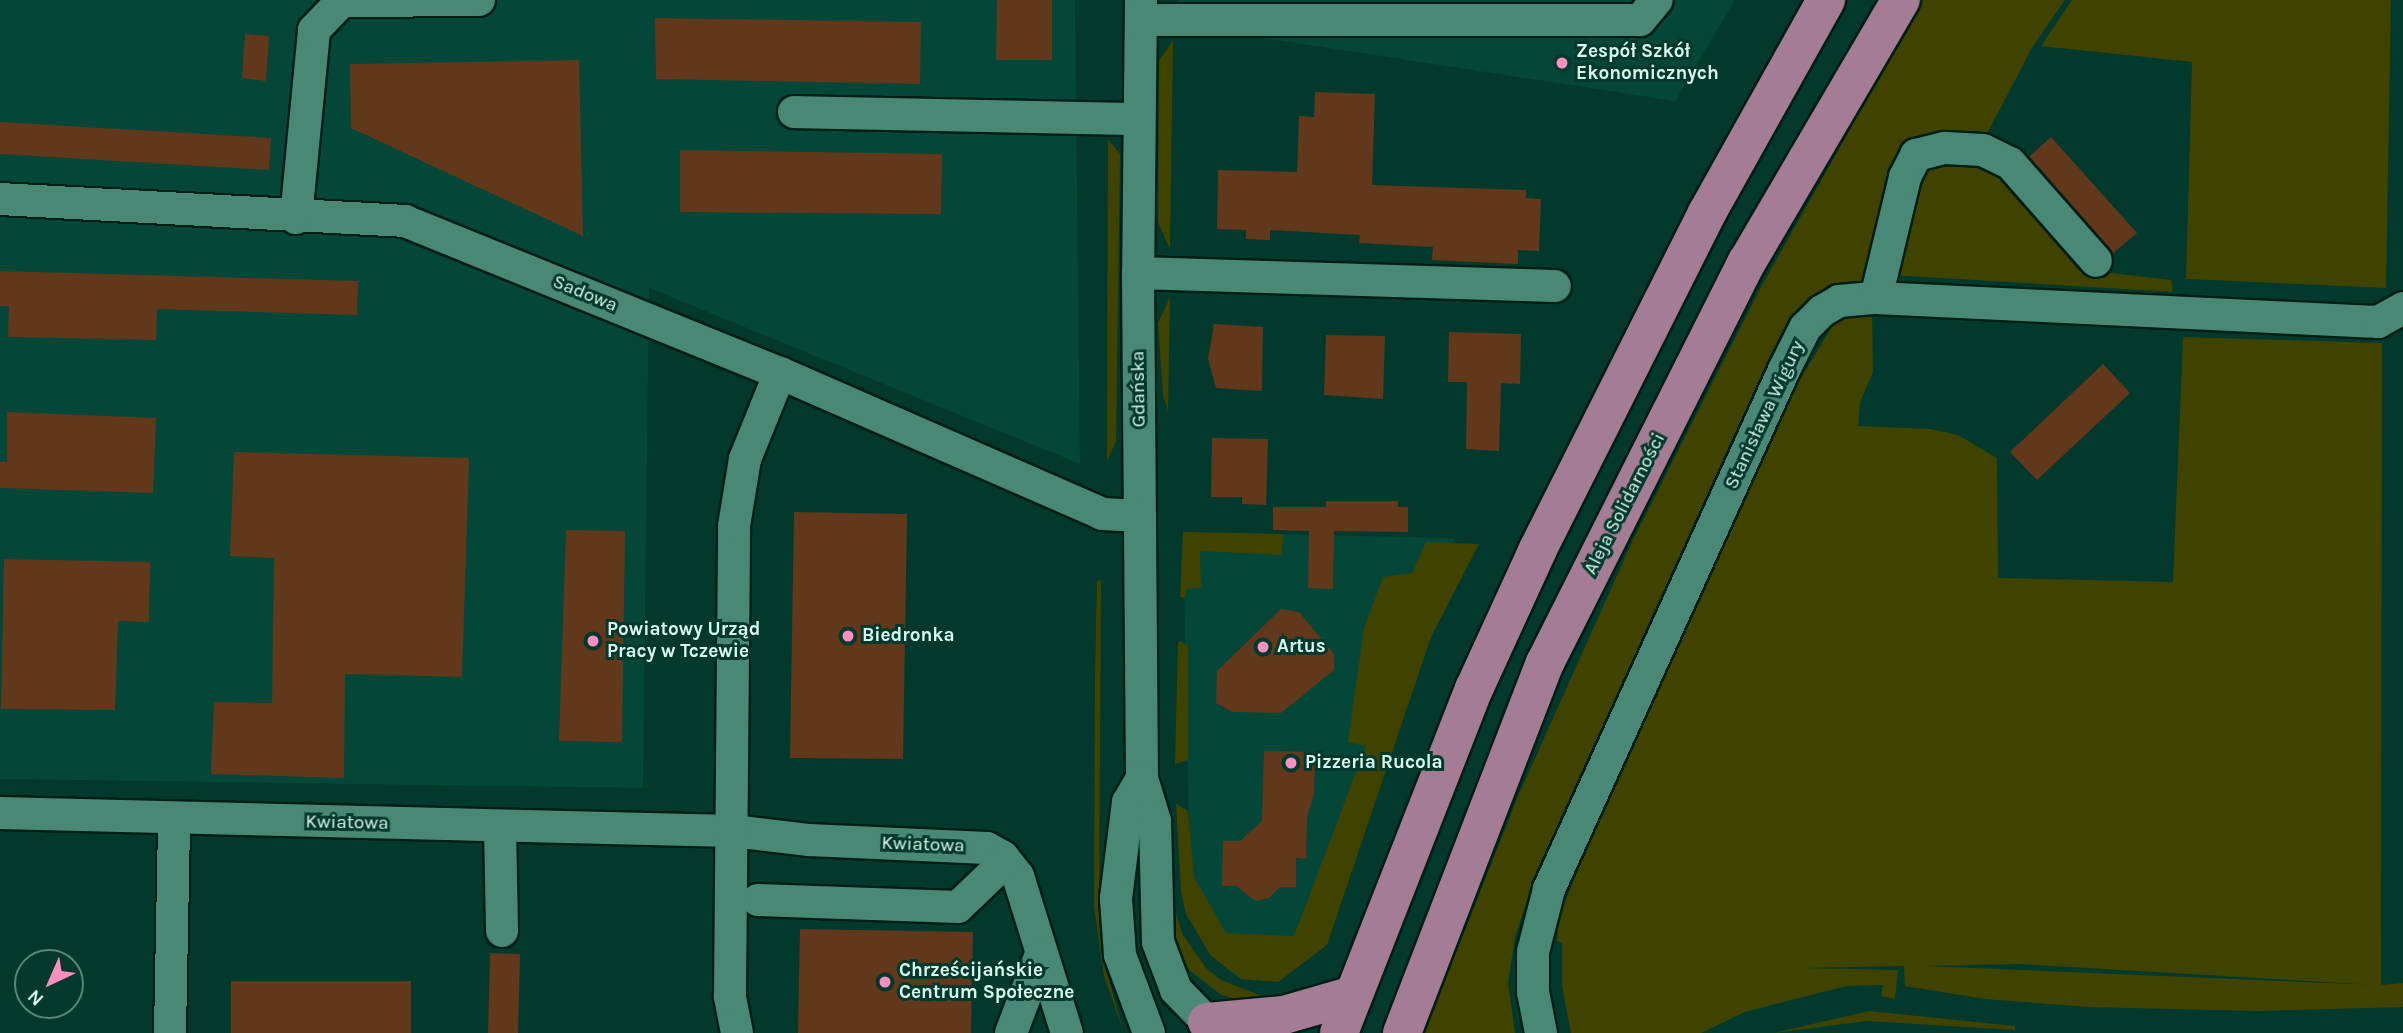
<!DOCTYPE html>
<meta charset="utf-8">
<style>
body{margin:0}
#map{position:relative;width:2403px;height:1033px;overflow:hidden;background:#02392c;font-family:Karla,sans-serif}
div>[style]{position:absolute}
.built>*{inset:0;background:#044638}
.green>*{inset:0;background:#404300}
.building>*{inset:0;background:#62381c}
.roads{filter:drop-shadow(2px 0 #001e15) drop-shadow(-2px 0 #001e15) drop-shadow(0 2px #001e15) drop-shadow(0 -2px #001e15)}
.minor>*{height:32px;margin:-16px;padding:0 16px;transform-origin:16px;border-radius:16px;background:#498876}
.major>*{height:38px;margin:-19px;padding:0 19px;transform-origin:19px;border-radius:19px;background:#a47c93}
.dots>*{width:19px;height:19px;translate:-50% -50%;box-sizing:border-box;border:4px solid #02392c;border-radius:50%}
span{translate:-50% -50%;white-space:nowrap;text-align:center;line-height:1.15;-webkit-text-stroke:6px #02392c;paint-order:stroke}
.poi-label{font-size:19px;color:#d9f9ee;font-weight:700}
.left{translate:0 -50%;text-align:left}
.street-label{font-size:19px;color:#d9f9ee}
.north{position:absolute;left:14px;top:949px;width:70px;height:70px;box-sizing:border-box;background:#02392c;border:2px solid #58867a;border-radius:50%;rotate:224deg;font-size:19px;font-weight:700;line-height:28px;text-align:center;color:#d9f9ee}
.north::after{content:'';display:block;margin:auto;width:24px;height:32px;background:#fd8ec0;clip-path:polygon(50% 0,100% 100%,50% 72%,0 100%)}
</style>
<div id="map">
<div class="built">
<i style="clip-path:polygon(0 0,1075px 0,1080px 464px,649px 288px,643px 788px,0 779px)"></i>
<i style="clip-path:polygon(1179px 0,1735px 0,1675px 101px,1179px 25px)"></i>
<i style="clip-path:polygon(1183px 532px,1455px 538px,1293px 939px,1227px 941px,1190px 879px)"></i>
</div>
<div class="green">
<i style="clip-path:polygon(1923px 0,2065px 0,2033px 46px,1982px 143px,2085px 270px,2171px 280px,2173px 292px,1892px 275px,1831px 288px,1807px 305px,1792px 321px,1533px 883px,1515px 937px,1508px 983px,1515px 1033px,1424px 1033px,1519px 794px,1633px 540px,1760px 289px)"></i>
<i style="clip-path:polygon(2072px 0,2391px 0,2386px 288px,2186px 279px,2192px 62px,2041px 46px)"></i>
<i style="clip-path:polygon(1173px 40px,1170px 249px,1158px 222px,1159px 61px)"></i>
<i style="clip-path:polygon(1108px 139px,1120px 154px,1116px 441px,1107px 461px)"></i>
<i style="clip-path:polygon(1170px 297px,1168px 411px,1163px 396px,1158px 323px)"></i>
<i style="clip-path:polygon(evenodd,1872px 313px,1873px 372px,1860px 402px,1858px 426px,1930px 429px,1958px 435px,1997px 458px,1998px 578px,2173px 582px,2183px 337px,2382px 343px,2381px 985px,2403px 983px,2403px 1007px,2259px 1011px,2088px 1007px,1984px 999px,1905px 986px,1904px 966px,1803px 968px,1898px 970px,1895px 999px,1881px 996px,1883px 985px,1846px 986px,1745px 1012px,1701px 1033px,1571px 1033px,1562px 986px,1562px 943px,1557px 941px,1559px 916px,1585px 853px,1789px 398px,1837px 318px,1872px 313px,2020px 964px,2376px 985px,2377px 985px,1925px 966px,2020px 964px)"></i>
<i style="clip-path:polygon(1183px 532px,1284px 534px,1281px 555px,1200px 551px,1201px 588px,1186px 589px,1185px 598px,1180px 597px)"></i>
<i style="clip-path:polygon(1426px 542px,1479px 544px,1431px 637px,1327px 945px,1278px 982px,1241px 979px,1211px 956px,1186px 914px,1181px 892px,1176px 804px,1188px 811px,1194px 877px,1226px 933px,1294px 936px,1366px 746px,1348px 742px,1364px 628px,1383px 577px,1412px 573px)"></i>
<i style="clip-path:polygon(1101px 580px,1099px 922px,1107px 974px,1124px 1033px,1104px 976px,1094px 906px,1095px 680px,1097px 581px)"></i>
<i style="clip-path:polygon(1181px 641px,1188px 646px,1188px 760px,1175px 764px,1178px 642px)"></i>
<i style="clip-path:polygon(1171px 898px,1183px 935px,1206px 968px,1221px 980px,1267px 998px,1239px 1001px,1220px 994px,1188px 969px,1174px 937px)"></i>
<i style="clip-path:polygon(1869px 1011px,2015px 1026px,2015px 1030px,1867px 1021px,1774px 1033px)"></i>
</div>
<div class="building">
<i style="clip-path:polygon(997px 0,1052px 0,1052px 60px,996px 60px)"></i>
<i style="clip-path:polygon(655px 18px,921px 22px,920px 84px,656px 79px)"></i>
<i style="clip-path:polygon(245px 34px,269px 36px,266px 81px,242px 78px)"></i>
<i style="clip-path:polygon(579px 60px,583px 236px,351px 128px,350px 64px)"></i>
<i style="clip-path:polygon(1315px 92px,1375px 94px,1372px 185px,1526px 190px,1526px 198px,1541px 199px,1539px 251px,1518px 250px,1518px 264px,1432px 260px,1433px 247px,1359px 243px,1360px 235px,1270px 230px,1270px 240px,1246px 239px,1246px 230px,1217px 229px,1218px 170px,1297px 172px,1299px 116px,1314px 117px)"></i>
<i style="clip-path:polygon(0 122px,271px 138px,269px 170px,0 154px)"></i>
<i style="clip-path:polygon(2051px 137px,2137px 233px,2112px 254px,2029px 157px)"></i>
<i style="clip-path:polygon(680px 150px,942px 154px,941px 214px,680px 212px)"></i>
<i style="clip-path:polygon(0 271px,358px 281px,357px 315px,157px 309px,156px 340px,8px 337px,9px 306px,0 306px)"></i>
<i style="clip-path:polygon(1214px 324px,1263px 327px,1262px 391px,1216px 388px,1208px 359px)"></i>
<i style="clip-path:polygon(1449px 332px,1521px 334px,1520px 384px,1501px 383px,1499px 451px,1466px 449px,1467px 382px,1448px 382px)"></i>
<i style="clip-path:polygon(1326px 335px,1385px 336px,1383px 399px,1324px 395px)"></i>
<i style="clip-path:polygon(2103px 364px,2130px 393px,2037px 480px,2010px 452px)"></i>
<i style="clip-path:polygon(7px 412px,156px 418px,153px 493px,0 488px,0 462px,7px 462px)"></i>
<i style="clip-path:polygon(1212px 438px,1268px 439px,1266px 505px,1242px 504px,1242px 497px,1211px 497px)"></i>
<i style="clip-path:polygon(234px 452px,469px 458px,462px 677px,345px 674px,344px 778px,211px 774px,214px 702px,272px 703px,274px 558px,230px 556px)"></i>
<i style="clip-path:polygon(1326px 501px,1398px 501px,1398px 507px,1408px 507px,1408px 532px,1334px 531px,1333px 589px,1308px 588px,1309px 531px,1273px 530px,1273px 507px,1326px 507px)"></i>
<i style="clip-path:polygon(794px 512px,907px 514px,903px 759px,790px 758px)"></i>
<i style="clip-path:polygon(566px 530px,625px 531px,622px 742px,559px 741px)"></i>
<i style="clip-path:polygon(4px 559px,150px 562px,149px 622px,118px 621px,115px 710px,1px 709px)"></i>
<i style="clip-path:polygon(1281px 609px,1299px 612px,1334px 654px,1334px 670px,1281px 713px,1232px 712px,1216px 703px,1217px 671px)"></i>
<i style="clip-path:polygon(1264px 751px,1315px 752px,1314px 794px,1307px 817px,1306px 859px,1296px 858px,1296px 887px,1280px 887px,1269px 898px,1256px 901px,1236px 886px,1222px 886px,1223px 841px,1240px 841px,1262px 821px)"></i>
<i style="clip-path:polygon(800px 929px,973px 932px,971px 1033px,798px 1033px)"></i>
<i style="clip-path:polygon(490px 953px,520px 954px,518px 1033px,488px 1033px)"></i>
<i style="clip-path:polygon(231px 981px,411px 981px,411px 1033px,231px 1033px)"></i>
</div>
<div class="roads">
<div class="minor">
<i style="left:1141px;top:0;width:273px;rotate:90.6deg"></i>
<i style="left:1138px;top:273px;width:505px;rotate:89.55deg"></i>
<i style="left:1142px;top:778px;width:45px;rotate:73.2deg"></i>
<i style="left:1155px;top:821px;width:121px;rotate:88.6deg"></i>
<i style="left:1158px;top:942px;width:51px;rotate:69.4deg"></i>
<i style="left:1176px;top:990px;width:60px;rotate:45.7deg"></i>
<i style="left:1141px;top:20px;width:499px"></i>
<i style="left:1640px;top:20px;width:26px;rotate:-50deg"></i>
<i style="left:794px;top:112px;width:345px;rotate:1.2deg"></i>
<i style="left:0;top:199px;width:406px;rotate:3.1deg"></i>
<i style="left:405px;top:221px;width:405px;rotate:22.1deg"></i>
<i style="left:780px;top:373px;width:352px;rotate:23.6deg"></i>
<i style="left:1102px;top:514px;width:38px;rotate:3deg"></i>
<i style="left:296px;top:218px;width:189px;rotate:-84.5deg"></i>
<i style="left:314px;top:30px;width:40px;rotate:-46deg"></i>
<i style="left:342px;top:1px;width:137px;rotate:-0.4deg"></i>
<i style="left:1138px;top:273px;width:417px;rotate:1.8deg"></i>
<i style="left:1876px;top:298px;width:124px;rotate:-76.5deg"></i>
<i style="left:1905px;top:177px;width:25px;rotate:-63deg"></i>
<i style="left:1916px;top:155px;width:30px;rotate:-14deg"></i>
<i style="left:1945px;top:148px;width:38px;rotate:3deg"></i>
<i style="left:1983px;top:150px;width:30px;rotate:26deg"></i>
<i style="left:2010px;top:163px;width:130px;rotate:48.7deg"></i>
<i style="left:1142px;top:778px;width:28px;rotate:120deg"></i>
<i style="left:1128px;top:802px;width:98px;rotate:97.1deg"></i>
<i style="left:1116px;top:899px;width:56px;rotate:85.9deg"></i>
<i style="left:1120px;top:955px;width:83px;rotate:69.6deg"></i>
<i style="left:0;top:813px;width:733px;rotate:1.41deg"></i>
<i style="left:733px;top:831px;width:77px;rotate:6.8deg"></i>
<i style="left:809px;top:840px;width:178px;rotate:2.6deg"></i>
<i style="left:987px;top:848px;width:18px;rotate:29deg"></i>
<i style="left:1003px;top:857px;width:24px;rotate:52deg"></i>
<i style="left:1018px;top:876px;width:164px;rotate:72.7deg"></i>
<i style="left:500px;top:826px;width:105px;rotate:88.9deg"></i>
<i style="left:758px;top:900px;width:200px;rotate:2deg"></i>
<i style="left:958px;top:907px;width:66px;rotate:-43.8deg"></i>
<i style="left:170px;top:1033px;width:214px;rotate:-88.9deg"></i>
<i style="left:737px;top:1033px;width:38px;rotate:-101deg"></i>
<i style="left:730px;top:996px;width:470px;rotate:-89.5deg"></i>
<i style="left:734px;top:526px;width:68px;rotate:-80.7deg"></i>
<i style="left:745px;top:459px;width:93px;rotate:-67.9deg"></i>
<i style="left:1011px;top:1033px;width:85px;rotate:-69.2deg"></i>
<i style="left:1541px;top:1033px;width:42px;rotate:-101deg"></i>
<i style="left:1533px;top:992px;width:40px;rotate:-90deg"></i>
<i style="left:1533px;top:952px;width:65px;rotate:-75.7deg"></i>
<i style="left:1549px;top:889px;width:570px;rotate:-65.64deg"></i>
<i style="left:1784px;top:370px;width:47px;rotate:-63.4deg"></i>
<i style="left:1805px;top:328px;width:24px;rotate:-45deg"></i>
<i style="left:1822px;top:311px;width:20px;rotate:-30deg"></i>
<i style="left:1839px;top:301px;width:37px;rotate:-5deg"></i>
<i style="left:1876px;top:298px;width:503px;rotate:2.74deg"></i>
<i style="left:2378px;top:322px;width:29px;rotate:-29deg"></i>
</div>
<div class="major">
<i style="left:1207px;top:1022px;width:77px;rotate:-5.2deg"></i>
<i style="left:1284px;top:1015px;width:72px;rotate:-16.2deg"></i>
<i style="left:1339px;top:1033px;width:370px;rotate:-68.6deg"></i>
<i style="left:1474px;top:689px;width:154px;rotate:-65.4deg"></i>
<i style="left:1538px;top:549px;width:376px;rotate:-63.3deg"></i>
<i style="left:1707px;top:213px;width:244px;rotate:-60.8deg"></i>
<i style="left:1402px;top:1033px;width:397px;rotate:-68.9deg"></i>
<i style="left:1545px;top:663px;width:449px;rotate:-63.3deg"></i>
<i style="left:1747px;top:262px;width:304px;rotate:-59.6deg"></i>
</div>
</div>
<div class="dots">
<i style="left:1562px;top:63px;background:#fd8ec0"></i>
<i style="left:848px;top:636px;background:#fd8ec0"></i>
<i style="left:593px;top:641px;background:#fd8ec0"></i>
<i style="left:1263px;top:647px;background:#fd8ec0"></i>
<i style="left:1291px;top:763px;background:#fd8ec0"></i>
<i style="left:885px;top:982px;background:#fd8ec0"></i>
</div>
<div class="poi-label">
<span class="left" style="left:1576px;top:63px">Zespół Szkół<br>Ekonomicznych</span>
<span class="left" style="left:607px;top:641px">Powiatowy Urząd<br>Pracy w Tczewie</span>
<span class="left" style="left:862px;top:636px">Biedronka</span>
<span class="left" style="left:1277px;top:647px">Artus</span>
<span class="left" style="left:1305px;top:763px">Pizzeria Rucola</span>
<span class="left" style="left:899px;top:982px">Chrześcijańskie<br>Centrum Społeczne</span>
</div>
<div class="street-label">
<span style="left:585px;top:294px;rotate:22deg">Sadowa</span>
<span style="left:1139px;top:389px;rotate:-91deg">Gdańska</span>
<span style="left:1765px;top:415px;rotate:-65deg">Stanisława Wigury</span>
<span style="left:1625px;top:504px;rotate:-63deg">Aleja Solidarności</span>
<span style="left:347px;top:823px;rotate:1deg">Kwiatowa</span>
<span style="left:923px;top:845px;rotate:2deg">Kwiatowa</span>
</div>
<div class="north">N</div>
</div>
